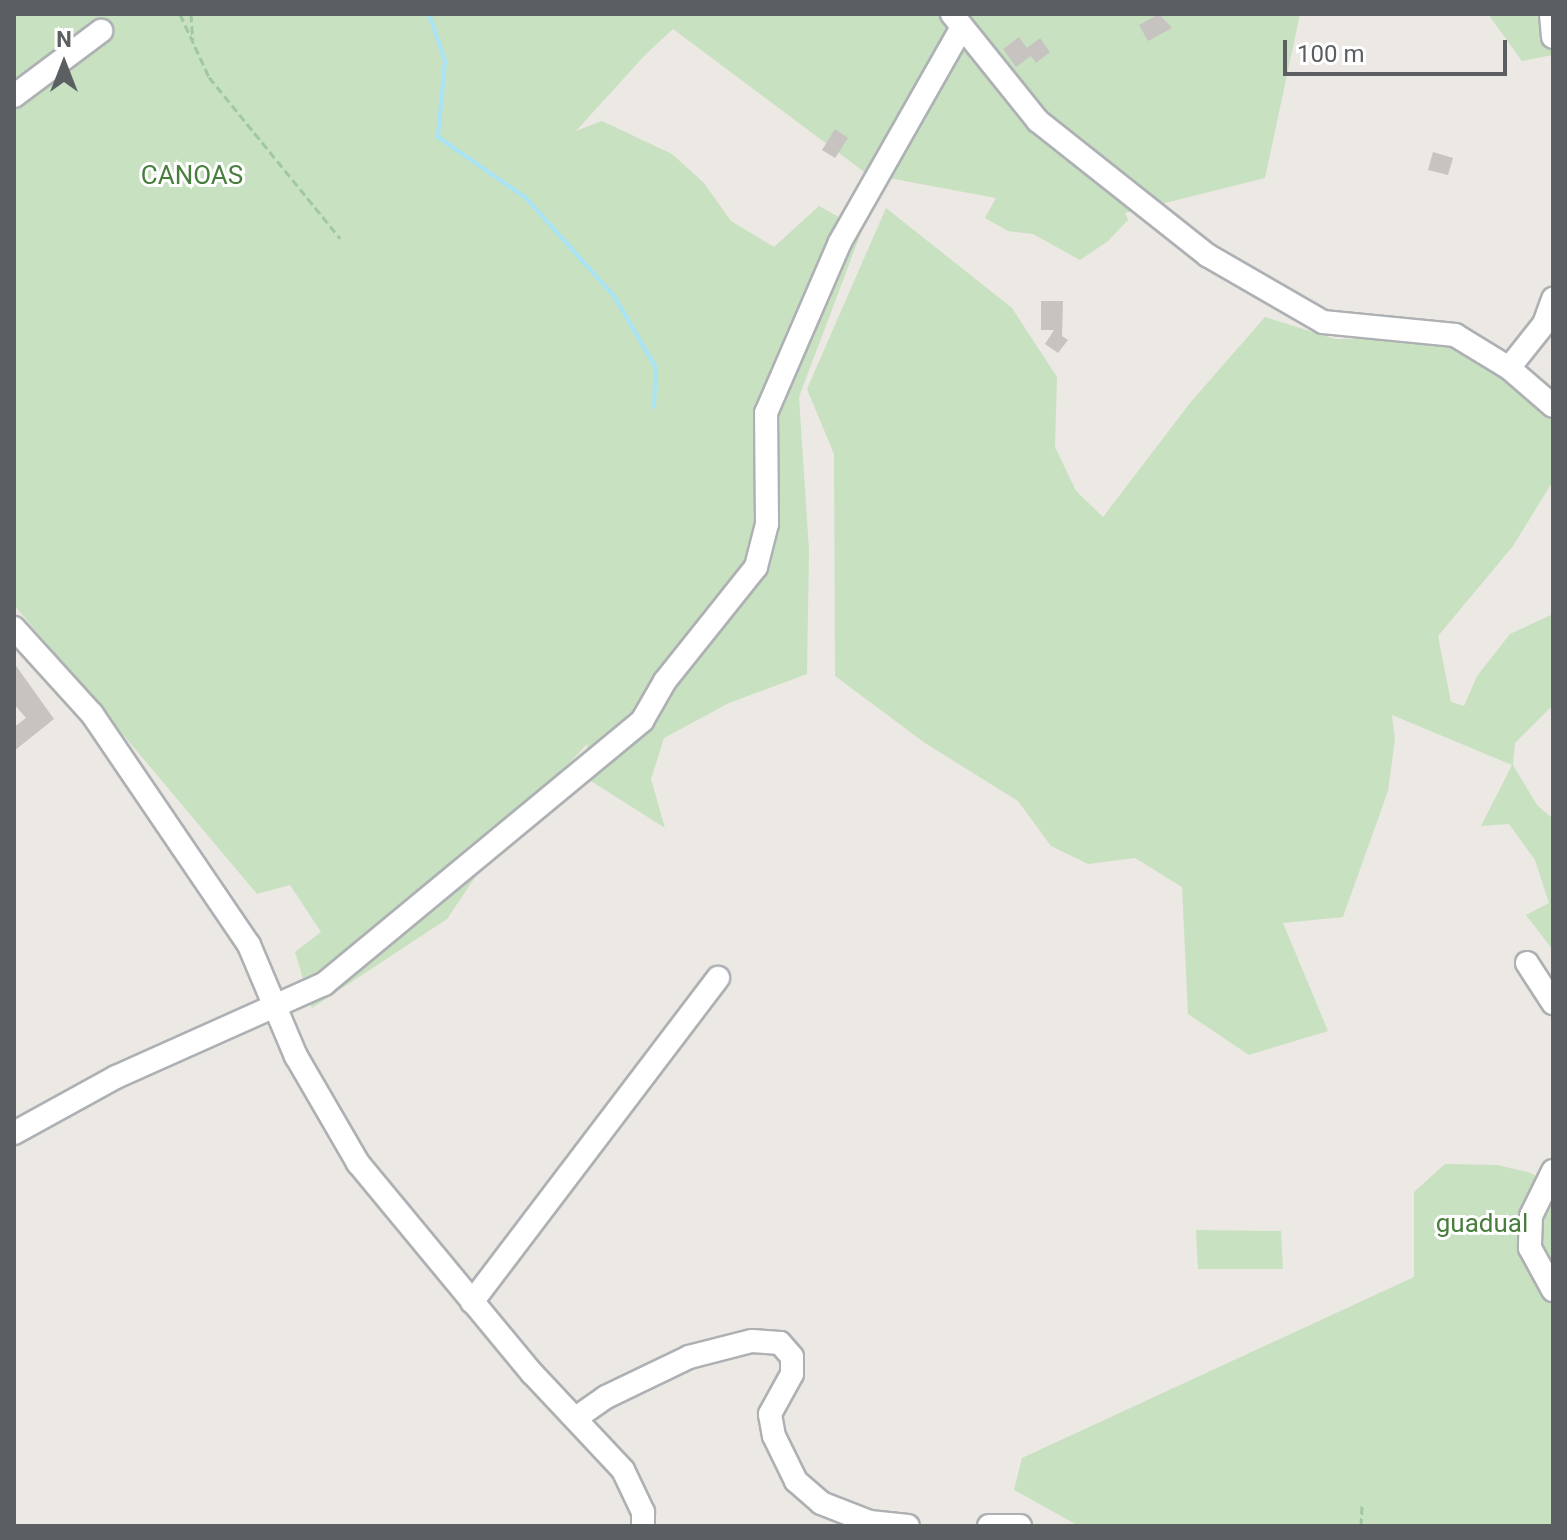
<!DOCTYPE html>
<style>
body{margin:0}
#map{position:relative;width:1567px;height:1540px;overflow:hidden;background:#ece8e3;font-family:Roboto,sans-serif}
div>[style]{position:absolute}
.green>*{inset:0;background:#c8e1c1}
.stream>*{height:4px;margin:-2px;padding:0 2px;transform-origin:2px;border-radius:2px;background:#a9e4f6}
.building>*{inset:0;background:#c7c3c0}
.path>*{height:3px;margin-top:-1.5px;transform-origin:0;background:repeating-linear-gradient(90deg,#a0c8a2 0 8px,transparent 0 12px)}
.roads{filter:drop-shadow(2px 0 #aeb1b4) drop-shadow(-2px 0 #aeb1b4) drop-shadow(0 2px #aeb1b4) drop-shadow(0 -2px #aeb1b4)}
.minor>*{height:22px;margin:-11px;padding:0 11px;transform-origin:11px;border-radius:11px;background:#fff}
span{translate:-50% -50%;white-space:nowrap;text-align:center;line-height:1.15;-webkit-text-stroke:6px #fff;paint-order:stroke}
.park-label{font-size:26px;color:#487e3d}
.frame{position:absolute;inset:0;border:16px solid #5b5f62;pointer-events:none}
.north{position:absolute;left:24px;top:24px;width:80px;height:80px;-webkit-text-stroke:6px #fff;paint-order:stroke;rotate:0deg;font-size:22px;font-weight:700;line-height:32px;text-align:center;color:#5b5f62}
.north::after{content:'';display:block;margin:auto;width:28px;height:36px;background:#5b5f62;clip-path:polygon(50% 0,100% 100%,50% 72%,0 100%)}
.scale{position:absolute;left:1283px;top:40px;width:224px;height:36px;box-sizing:border-box;border:4px solid #5b5f62;border-top:0;padding-left:10px;font-size:24px;line-height:28px;white-space:nowrap;color:#5b5f62;-webkit-text-stroke:6px #fff;paint-order:stroke}
</style>
<div id="map">
<div class="green">
<i style="clip-path:polygon(14px 14px,1300px 14px,1265px 178px,1125px 213px,1128px 220px,1108px 241px,1080px 260px,1033px 234px,1008px 231px,985px 218px,996px 198px,867px 174px,673px 29px,645px 55px,576px 131px,602px 121px,672px 154px,704px 183px,731px 221px,774px 247px,819px 206px,862px 230px,799px 397px,809px 550px,807px 674px,729px 703px,664px 738px,651px 779px,665px 828px,591px 781px,587px 744px,506px 831px,447px 919px,312px 1008px,295px 952px,321px 932px,290px 885px,257px 894px,14px 605px)"></i>
<i style="clip-path:polygon(1488px 14px,1553px 14px,1553px 55px,1522px 61px)"></i>
<i style="clip-path:polygon(886px 208px,1012px 308px,1057px 377px,1055px 447px,1076px 491px,1103px 517px,1190px 403px,1265px 317px,1335px 339px,1433px 338px,1458px 346px,1553px 410px,1553px 481px,1513px 546px,1438px 636px,1451px 702px,1464px 706px,1477px 676px,1510px 634px,1553px 614px,1553px 705px,1515px 743px,1513px 765px,1537px 805px,1553px 819px,1553px 950px,1526px 915px,1549px 903px,1535px 860px,1509px 824px,1481px 826px,1512px 765px,1392px 715px,1395px 739px,1388px 791px,1343px 917px,1283px 923px,1328px 1031px,1249px 1055px,1188px 1014px,1182px 887px,1135px 858px,1088px 864px,1051px 846px,1018px 801px,925px 743px,835px 676px,834px 454px,807px 389px)"></i>
<i style="clip-path:polygon(1445px 1164px,1497px 1165px,1531px 1173px,1553px 1189px,1553px 1526px,1079px 1526px,1014px 1490px,1022px 1458px,1414px 1277px,1414px 1192px)"></i>
<i style="clip-path:polygon(1196px 1230px,1281px 1231px,1283px 1269px,1198px 1269px)"></i>
</div>
<div class="stream">
<i style="left:429px;top:14px;width:50px;rotate:71.2deg"></i>
<i style="left:445px;top:61px;width:76px;rotate:95.3deg"></i>
<i style="left:438px;top:137px;width:107px;rotate:34.7deg"></i>
<i style="left:526px;top:198px;width:132px;rotate:48.1deg"></i>
<i style="left:614px;top:296px;width:83px;rotate:59.7deg"></i>
<i style="left:656px;top:368px;width:39px;rotate:93deg"></i>
</div>
<div class="building">
<i style="clip-path:polygon(1159px 14px,1172px 28px,1148px 41px,1139px 25px)"></i>
<i style="clip-path:polygon(1019px 37px,1027px 48px,1040px 38px,1050px 52px,1036px 63px,1031px 56px,1016px 67px,1003px 49px)"></i>
<i style="clip-path:polygon(835px 129px,848px 138px,835px 158px,822px 150px)"></i>
<i style="clip-path:polygon(1433px 152px,1453px 158px,1448px 175px,1428px 170px)"></i>
<i style="clip-path:polygon(1041px 301px,1063px 301px,1062px 336px,1068px 340px,1058px 353px,1045px 344px,1054px 330px,1041px 330px)"></i>
<i style="clip-path:polygon(14px 663px,54px 719px,14px 751px,14px 727px,26px 718px,14px 704px)"></i>
</div>
<div class="path">
<i style="left:180px;top:14px;width:69px;rotate:65.3deg"></i>
<i style="left:209px;top:77px;width:208px;rotate:50.9deg"></i>
<i style="left:191px;top:14px;width:26px;rotate:86deg"></i>
<i style="left:1361px;top:1526px;width:22px;rotate:-87deg"></i>
</div>
<div class="roads">
<div class="minor">
<i style="left:952px;top:14px;width:137px;rotate:51.2deg"></i>
<i style="left:1038px;top:121px;width:216px;rotate:38.4deg"></i>
<i style="left:1207px;top:255px;width:134px;rotate:30deg"></i>
<i style="left:1323px;top:322px;width:133px;rotate:5.6deg"></i>
<i style="left:1455px;top:335px;width:63px;rotate:31.4deg"></i>
<i style="left:1509px;top:368px;width:58px;rotate:40.8deg"></i>
<i style="left:1551px;top:14px;width:23px;rotate:85deg"></i>
<i style="left:14px;top:96px;width:109px;rotate:-36.8deg"></i>
<i style="left:1509px;top:368px;width:56px;rotate:-51.5deg"></i>
<i style="left:1544px;top:324px;width:27px;rotate:-70deg"></i>
<i style="left:14px;top:628px;width:116px;rotate:47.8deg"></i>
<i style="left:92px;top:714px;width:279px;rotate:55.8deg"></i>
<i style="left:249px;top:945px;width:121px;rotate:67.1deg"></i>
<i style="left:296px;top:1056px;width:124px;rotate:59.9deg"></i>
<i style="left:358px;top:1163px;width:273px;rotate:50.4deg"></i>
<i style="left:532px;top:1373px;width:133px;rotate:46.8deg"></i>
<i style="left:623px;top:1470px;width:47px;rotate:64.5deg"></i>
<i style="left:643px;top:1512px;width:14px;rotate:90deg"></i>
<i style="left:1527px;top:963px;width:48px;rotate:57deg"></i>
<i style="left:14px;top:1133px;width:116px;rotate:-28.8deg"></i>
<i style="left:116px;top:1077px;width:228px;rotate:-24.1deg"></i>
<i style="left:324px;top:984px;width:413px;rotate:-39.6deg"></i>
<i style="left:642px;top:721px;width:46px;rotate:-60.1deg"></i>
<i style="left:665px;top:681px;width:146px;rotate:-51.4deg"></i>
<i style="left:756px;top:567px;width:44px;rotate:-75.7deg"></i>
<i style="left:767px;top:524px;width:111px;rotate:-90.5deg"></i>
<i style="left:766px;top:413px;width:186px;rotate:-66.6deg"></i>
<i style="left:840px;top:242px;width:247px;rotate:-60.4deg"></i>
<i style="left:1553px;top:1171px;width:50px;rotate:116.1deg"></i>
<i style="left:1531px;top:1216px;width:32px;rotate:92deg"></i>
<i style="left:1530px;top:1248px;width:48px;rotate:61.3deg"></i>
<i style="left:472px;top:1302px;width:407px;rotate:-52.8deg"></i>
<i style="left:576px;top:1418px;width:37px;rotate:-35deg"></i>
<i style="left:606px;top:1397px;width:92px;rotate:-25.7deg"></i>
<i style="left:689px;top:1357px;width:65px;rotate:-14.3deg"></i>
<i style="left:752px;top:1341px;width:28px;rotate:4deg"></i>
<i style="left:780px;top:1343px;width:18px;rotate:49deg"></i>
<i style="left:792px;top:1357px;width:17px;rotate:90deg"></i>
<i style="left:792px;top:1374px;width:46px;rotate:118.8deg"></i>
<i style="left:770px;top:1414px;width:22px;rotate:80deg"></i>
<i style="left:774px;top:1436px;width:50px;rotate:63.9deg"></i>
<i style="left:796px;top:1481px;width:33px;rotate:41deg"></i>
<i style="left:821px;top:1503px;width:53px;rotate:21.2deg"></i>
<i style="left:870px;top:1522px;width:38px;rotate:6deg"></i>
<i style="left:989px;top:1526px;width:31px"></i>
</div>
</div>
<div class="park-label">
<span style="left:192px;top:176px">CANOAS</span>
<span style="left:1482px;top:1224px">guadual</span>
</div>
<div class="frame"></div>
<div class="north">N</div>
<div class="scale">100 m</div>
</div>
